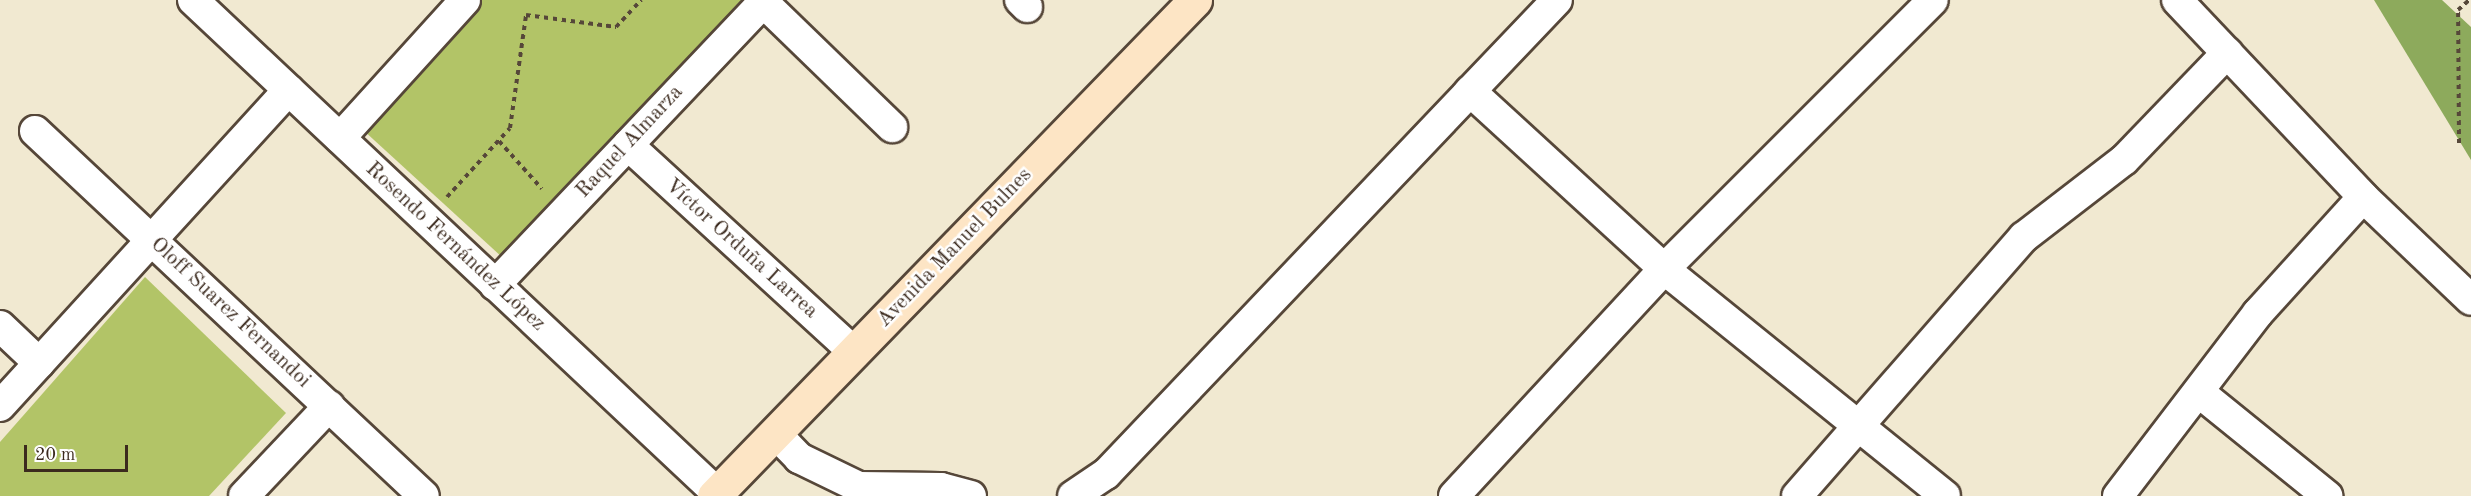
<!DOCTYPE html>
<meta charset="utf-8">
<style>
body{margin:0}
#map{position:relative;width:2471px;height:496px;overflow:hidden;background:#f1e9d1;font-family:"Old Standard TT",serif}
div>[style]{position:absolute}
.green>*{inset:0;background:#b2c467}
.forest>*{inset:0;background:#8daa5c}
.path>*{height:4px;margin-top:-2px;transform-origin:0;background:repeating-linear-gradient(90deg,#564739 0 4.5px,transparent 0 9px)}
.roads{filter:drop-shadow(2px 0 #564739) drop-shadow(-2px 0 #564739) drop-shadow(0 2px #564739) drop-shadow(0 -2px #564739)}
.street>*{height:30px;margin:-15px;padding:0 15px;transform-origin:15px;border-radius:15px;background:#fff}
.secondary>*{height:33px;margin:-16.5px;padding:0 16.5px;transform-origin:16.5px;border-radius:16.5px;background:#fde5c5}
span{translate:-50% -50%;white-space:nowrap;text-align:center;line-height:1.15;-webkit-text-stroke:5px #fff;paint-order:stroke}
.street-label{font-size:21px;color:#3b2a1e}
.scale{position:absolute;left:24px;top:445px;width:104px;height:27px;box-sizing:border-box;border:3px solid #3b2a1e;border-top:0;padding-left:8px;font-size:18px;line-height:21px;white-space:nowrap;color:#3b2a1e;-webkit-text-stroke:4px #fff;paint-order:stroke}
</style>
<div id="map">
<div class="green">
<i style="clip-path:polygon(482px 0,744px 0,503px 258px,362px 129px)"></i>
<i style="clip-path:polygon(145px 277px,286px 413px,209px 496px,0 496px,0 442px)"></i>
</div>
<div class="forest">
<i style="clip-path:polygon(2374px 0,2442px 0,2471px 27px,2471px 160px)"></i>
</div>
<div class="path">
<i style="left:499px;top:141px;width:64px;rotate:48.1deg"></i>
<i style="left:2459px;top:143px;width:133px;rotate:-90.4deg"></i>
<i style="left:2458px;top:10px;width:15px;rotate:-42deg"></i>
<i style="left:447px;top:197px;width:93px;rotate:-47.6deg"></i>
<i style="left:510px;top:128px;width:114px;rotate:-81.9deg"></i>
<i style="left:526px;top:15px;width:91px;rotate:7.6deg"></i>
<i style="left:616px;top:27px;width:37px;rotate:-47deg"></i>
</div>
<div class="roads">
<div class="street">
<i style="left:193px;top:0;width:719px;rotate:43.25deg"></i>
<i style="left:1020px;top:0;width:10px;rotate:45deg"></i>
<i style="left:2177px;top:0;width:271px;rotate:46.6deg"></i>
<i style="left:2363px;top:197px;width:149px;rotate:43.6deg"></i>
<i style="left:763px;top:2px;width:180px;rotate:44.1deg"></i>
<i style="left:1470px;top:91px;width:263px;rotate:42.5deg"></i>
<i style="left:1664px;top:269px;width:361px;rotate:38.9deg"></i>
<i style="left:35px;top:131px;width:533px;rotate:43.18deg"></i>
<i style="left:340px;top:138px;width:186px;rotate:-47.8deg"></i>
<i style="left:628px;top:145px;width:306px;rotate:42.5deg"></i>
<i style="left:495px;top:285px;width:393px;rotate:-46.5deg"></i>
<i style="left:0;top:326px;width:54px;rotate:43.5deg"></i>
<i style="left:2200px;top:393px;width:164px;rotate:39deg"></i>
<i style="left:0;top:406px;width:428px;rotate:-47.6deg"></i>
<i style="left:775px;top:433px;width:35px;rotate:46deg"></i>
<i style="left:799px;top:458px;width:67px;rotate:25.8deg"></i>
<i style="left:859px;top:487px;width:82px;rotate:0.7deg"></i>
<i style="left:941px;top:488px;width:31px;rotate:15deg"></i>
<i style="left:244px;top:496px;width:124px;rotate:-46.6deg"></i>
<i style="left:1073px;top:496px;width:40px;rotate:-34deg"></i>
<i style="left:1106px;top:474px;width:654px;rotate:-46.42deg"></i>
<i style="left:1454px;top:496px;width:309px;rotate:-47.2deg"></i>
<i style="left:1664px;top:269px;width:380px;rotate:-45deg"></i>
<i style="left:1797px;top:496px;width:344px;rotate:-48.8deg"></i>
<i style="left:2024px;top:237px;width:126px;rotate:-37.6deg"></i>
<i style="left:2124px;top:160px;width:149px;rotate:-46.1deg"></i>
<i style="left:2118px;top:496px;width:230px;rotate:-52.6deg"></i>
<i style="left:2258px;top:313px;width:156px;rotate:-47.8deg"></i>
</div>
<div class="secondary">
<i style="left:714px;top:496px;width:691px;rotate:-45.88deg"></i>
</div>
</div>
<div class="street-label">
<span style="left:630px;top:142px;rotate:-47deg">Raquel Almarza</span>
<span style="left:455px;top:247px;rotate:43deg">Rosendo Fernández López</span>
<span style="left:955px;top:248px;rotate:-46deg">Avenida Manuel Bulnes</span>
<span style="left:741px;top:249px;rotate:42deg">Víctor Orduña Larrea</span>
<span style="left:230px;top:313px;rotate:43deg">Oloff Suarez Fernandoi</span>
</div>
<div class="scale">20 m</div>
</div>
